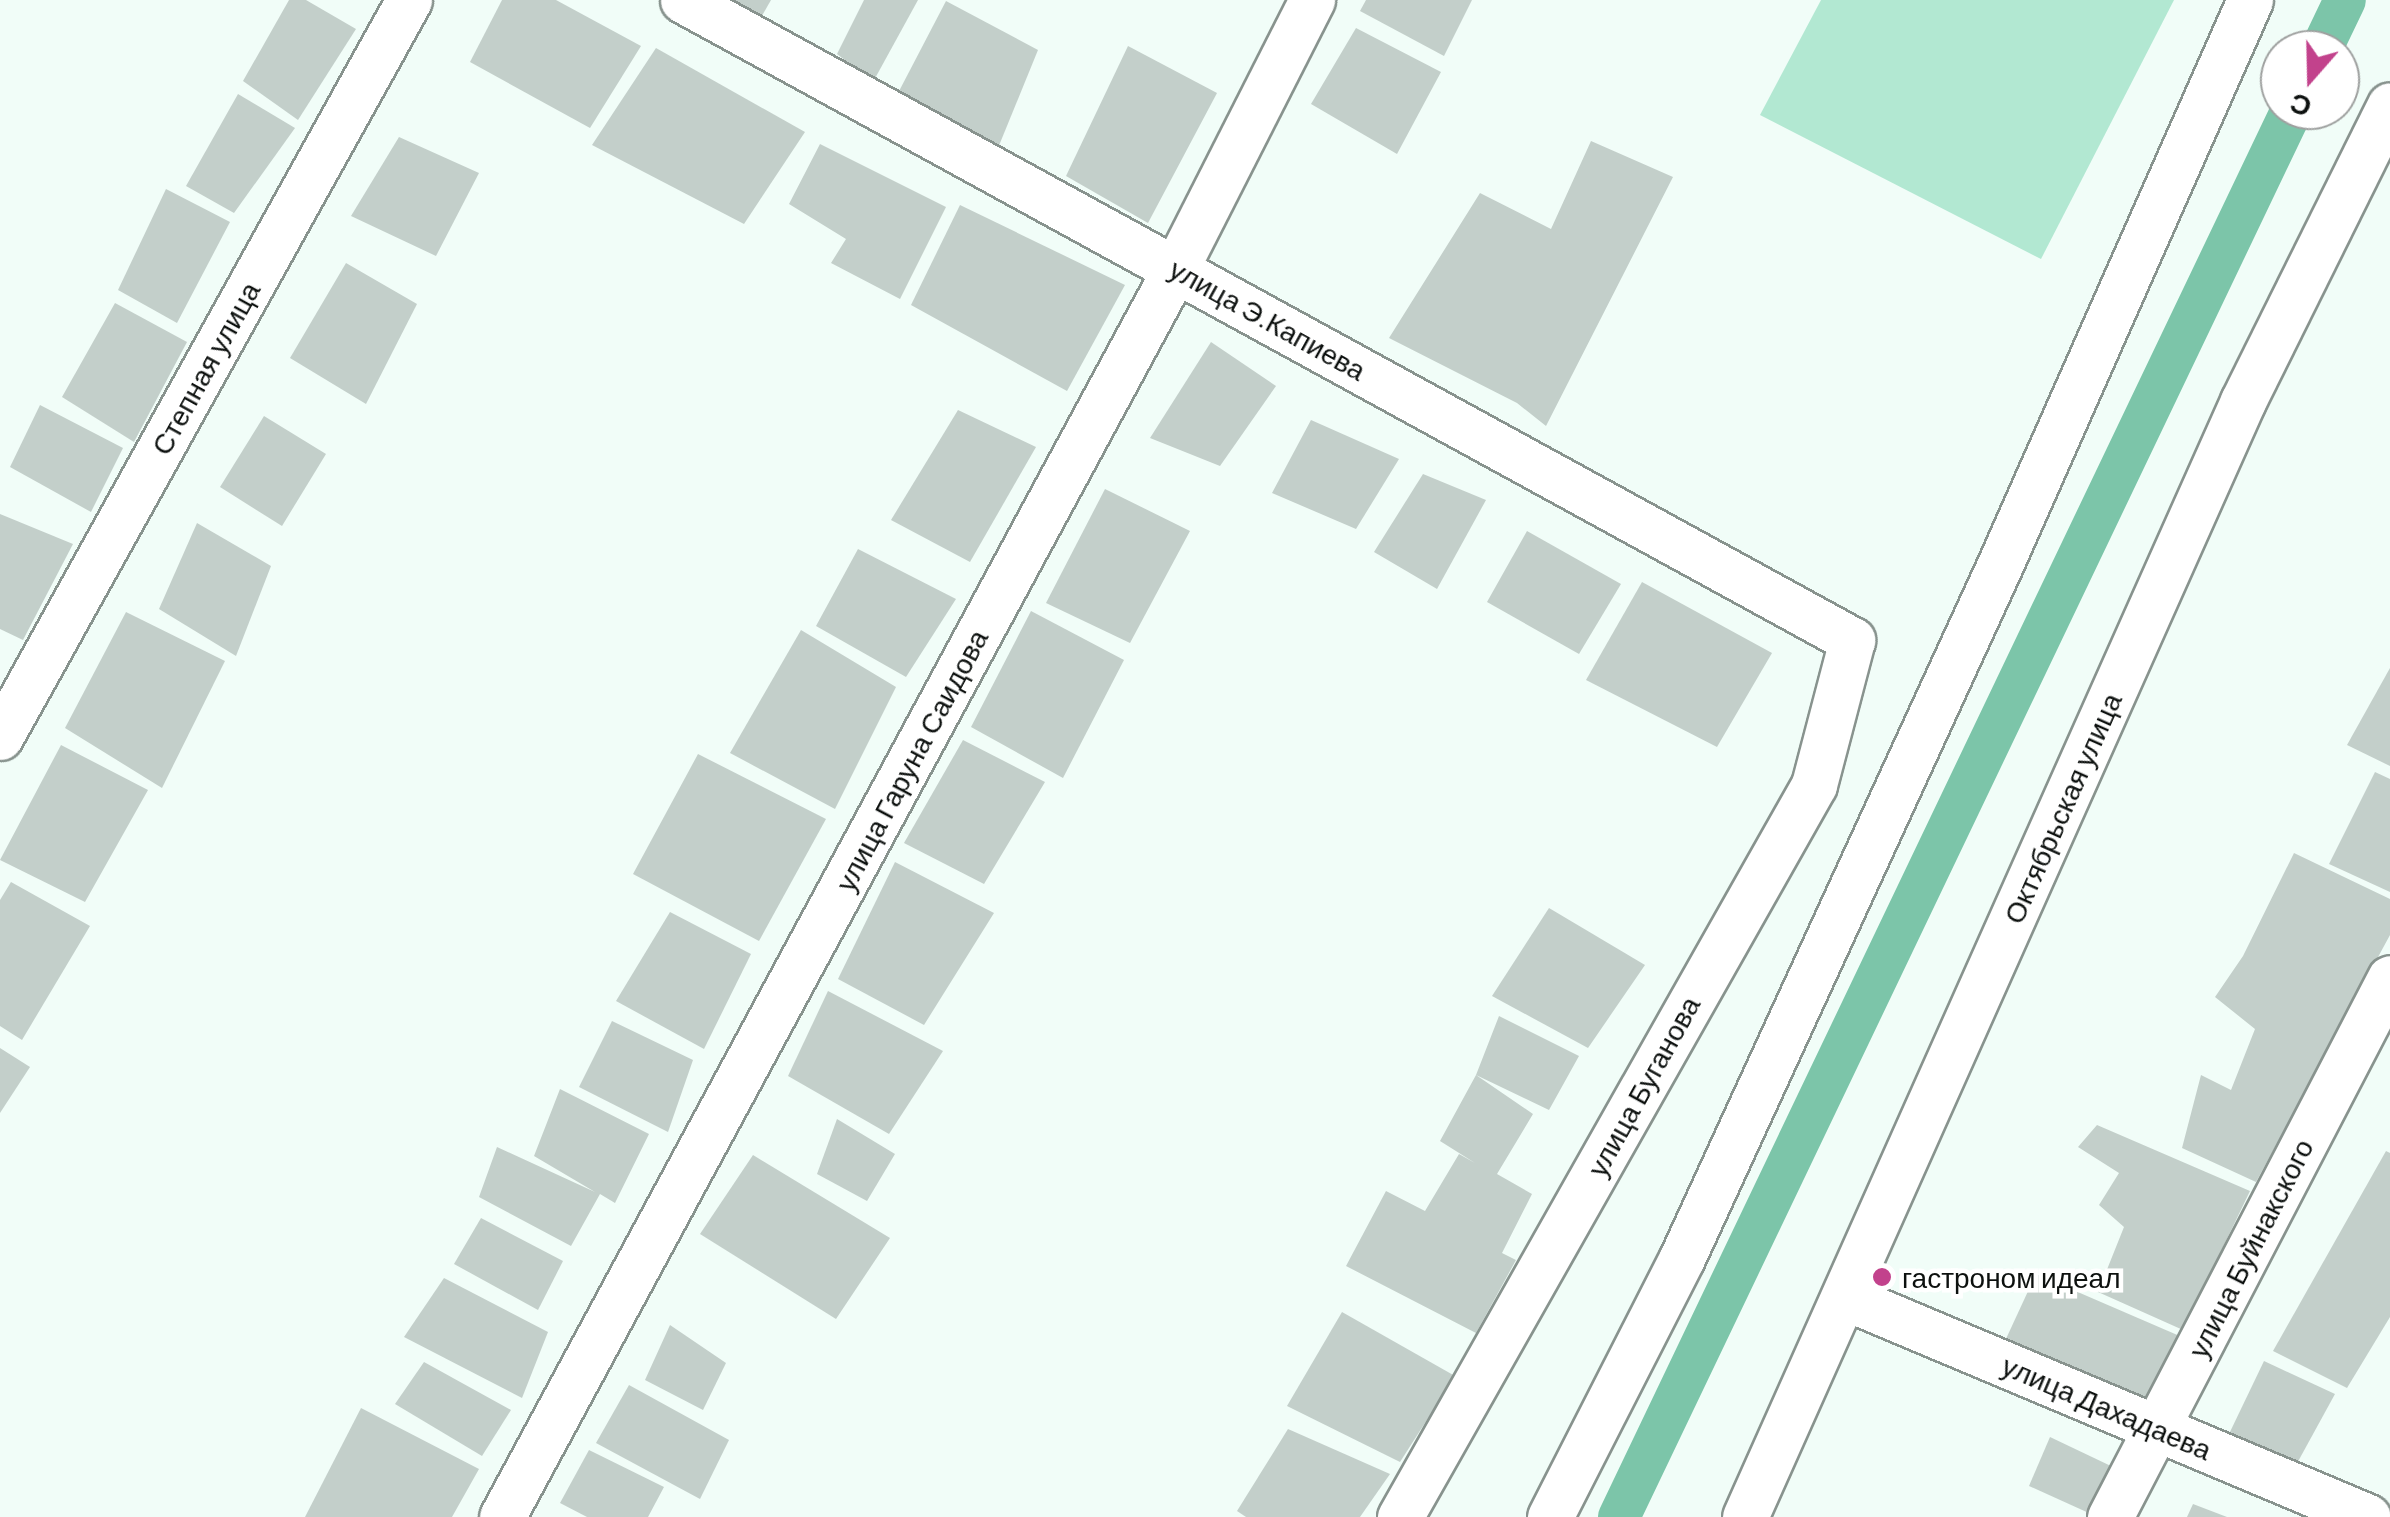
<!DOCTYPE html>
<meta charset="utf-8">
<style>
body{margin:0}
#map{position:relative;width:2390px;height:1517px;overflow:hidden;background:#f1fdf8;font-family:Barlow,sans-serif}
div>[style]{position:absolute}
.green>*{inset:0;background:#b2e8d2}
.canal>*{height:42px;margin:-21px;padding:0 21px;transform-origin:21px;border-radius:21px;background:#7cc5a9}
.building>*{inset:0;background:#c3cfca}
.roads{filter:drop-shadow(2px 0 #88938e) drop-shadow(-2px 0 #88938e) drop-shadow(0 2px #88938e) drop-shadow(0 -2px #88938e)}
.minor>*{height:45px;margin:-22.5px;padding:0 22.5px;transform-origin:22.5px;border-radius:22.5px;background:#fff}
.dots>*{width:28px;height:28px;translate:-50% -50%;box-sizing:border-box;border:5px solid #fff;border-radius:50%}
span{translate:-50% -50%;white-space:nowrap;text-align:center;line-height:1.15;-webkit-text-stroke:9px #fff;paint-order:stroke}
.street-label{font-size:28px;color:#0d110f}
.poi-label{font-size:28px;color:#0d110f}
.left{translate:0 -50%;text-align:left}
.north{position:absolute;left:2260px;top:30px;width:100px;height:100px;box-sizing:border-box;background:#fff;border:2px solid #9ea09f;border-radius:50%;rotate:200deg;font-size:28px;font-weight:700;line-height:40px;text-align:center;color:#0d110f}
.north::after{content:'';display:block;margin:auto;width:35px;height:45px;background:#c2428c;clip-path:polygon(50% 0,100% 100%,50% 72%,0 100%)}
</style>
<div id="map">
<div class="green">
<i style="clip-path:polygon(1821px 0,2174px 0,2041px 259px,1760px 115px)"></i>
</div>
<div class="canal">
<i style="left:2321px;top:50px;width:55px;rotate:-64.4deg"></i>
<i style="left:1619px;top:1517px;width:1560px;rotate:-64.44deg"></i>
</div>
<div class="building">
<i style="clip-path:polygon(289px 0,306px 0,356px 29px,298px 120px,243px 81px)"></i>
<i style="clip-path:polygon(502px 0,556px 0,641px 46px,590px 128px,470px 62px)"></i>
<i style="clip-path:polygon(721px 0,771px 0,759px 21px)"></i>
<i style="clip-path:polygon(864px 0,918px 0,873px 82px,837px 54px)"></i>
<i style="clip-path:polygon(1366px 0,1472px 0,1444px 56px,1360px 11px)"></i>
<i style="clip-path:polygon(946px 1px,1038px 50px,998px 148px,897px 95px)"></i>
<i style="clip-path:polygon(1356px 28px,1441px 72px,1397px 154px,1311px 104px)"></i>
<i style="clip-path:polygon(1128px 46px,1217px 93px,1148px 223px,1066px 176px)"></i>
<i style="clip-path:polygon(656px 48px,805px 132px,744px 224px,592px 145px)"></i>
<i style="clip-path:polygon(238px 94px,295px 128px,234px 213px,186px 186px)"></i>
<i style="clip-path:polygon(399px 137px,479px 173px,436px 256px,351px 216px)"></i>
<i style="clip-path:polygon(1591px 141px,1673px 177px,1546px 426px,1517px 403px,1389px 338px,1480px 193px,1551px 229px)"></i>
<i style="clip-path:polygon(820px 144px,946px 207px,900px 299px,831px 263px,846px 239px,789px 204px)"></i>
<i style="clip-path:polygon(166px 189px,230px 222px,177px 323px,118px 290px)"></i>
<i style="clip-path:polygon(960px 205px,1125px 285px,1067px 391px,911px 305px)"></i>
<i style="clip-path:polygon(346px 263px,417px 304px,366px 404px,290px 358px)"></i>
<i style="clip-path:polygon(115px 303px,187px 342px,134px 442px,62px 397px)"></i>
<i style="clip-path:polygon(1211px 342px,1276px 386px,1220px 466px,1150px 438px)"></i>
<i style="clip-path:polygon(40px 405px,123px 448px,91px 512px,10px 467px)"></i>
<i style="clip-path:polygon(958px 410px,1036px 447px,970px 562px,891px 520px)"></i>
<i style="clip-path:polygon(264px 416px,326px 454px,282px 526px,220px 487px)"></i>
<i style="clip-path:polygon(1311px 420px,1399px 459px,1356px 529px,1272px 493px)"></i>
<i style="clip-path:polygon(1423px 474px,1486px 500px,1437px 589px,1374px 552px)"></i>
<i style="clip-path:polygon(1105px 489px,1190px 531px,1130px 643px,1046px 603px)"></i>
<i style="clip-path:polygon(0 514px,73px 544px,23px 640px,0 629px)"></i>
<i style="clip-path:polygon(197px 523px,271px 566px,236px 656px,159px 609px)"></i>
<i style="clip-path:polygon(1527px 531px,1621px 584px,1579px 654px,1487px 602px)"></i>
<i style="clip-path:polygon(858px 549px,956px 599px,906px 677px,816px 626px)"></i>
<i style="clip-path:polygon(1642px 582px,1772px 653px,1717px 747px,1586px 680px)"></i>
<i style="clip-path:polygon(1031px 611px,1124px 660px,1063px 778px,971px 727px)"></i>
<i style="clip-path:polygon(126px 612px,225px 661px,162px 788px,65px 728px)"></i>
<i style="clip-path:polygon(801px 630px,896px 687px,835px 809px,730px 753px)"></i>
<i style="clip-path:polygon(2390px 668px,2390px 766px,2347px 745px)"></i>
<i style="clip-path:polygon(963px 740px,1045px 782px,984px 884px,904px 843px)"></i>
<i style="clip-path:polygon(61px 745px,148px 790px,85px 902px,0 860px)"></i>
<i style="clip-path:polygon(698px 754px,826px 819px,759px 941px,633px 874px)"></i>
<i style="clip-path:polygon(2375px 772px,2390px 779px,2390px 892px,2329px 864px)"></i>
<i style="clip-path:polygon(2294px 853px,2390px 899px,2390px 935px,2256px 1182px,2182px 1148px,2201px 1075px,2231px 1090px,2255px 1029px,2215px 997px,2243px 956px)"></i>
<i style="clip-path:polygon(895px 862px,994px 913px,924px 1025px,838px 979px)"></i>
<i style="clip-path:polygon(11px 882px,90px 926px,22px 1040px,0 1026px,0 900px)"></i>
<i style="clip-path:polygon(1549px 908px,1645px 965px,1588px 1048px,1492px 996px)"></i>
<i style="clip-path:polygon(670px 912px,751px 954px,704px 1049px,616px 1001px)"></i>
<i style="clip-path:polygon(828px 991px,943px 1051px,889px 1134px,788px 1076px)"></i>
<i style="clip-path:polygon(1499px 1016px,1579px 1056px,1549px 1110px,1476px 1075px,1533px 1114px,1497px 1174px,1532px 1194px,1502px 1253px,1516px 1260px,1476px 1333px,1346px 1266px,1386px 1191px,1425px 1211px,1459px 1154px,1475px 1163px,1440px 1141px,1476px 1075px)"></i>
<i style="clip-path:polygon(612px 1021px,693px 1060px,668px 1132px,579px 1087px)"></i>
<i style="clip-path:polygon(0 1048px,30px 1067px,0 1113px)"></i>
<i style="clip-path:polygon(560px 1089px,649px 1134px,615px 1203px,600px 1194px,571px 1246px,479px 1197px,497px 1147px,595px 1192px,534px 1156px)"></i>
<i style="clip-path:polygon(837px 1119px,895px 1154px,867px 1201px,817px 1174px)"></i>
<i style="clip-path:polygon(2097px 1125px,2250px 1191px,2183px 1330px,2098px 1292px,2124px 1227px,2099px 1205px,2119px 1173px,2078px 1147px)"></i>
<i style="clip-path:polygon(2386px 1151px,2390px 1153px,2390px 1317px,2347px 1388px,2273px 1351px)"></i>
<i style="clip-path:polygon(753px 1155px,890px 1238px,836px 1319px,700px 1234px)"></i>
<i style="clip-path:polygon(481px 1218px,563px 1261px,538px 1310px,454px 1264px)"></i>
<i style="clip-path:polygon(2036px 1274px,2182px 1337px,2150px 1404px,2005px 1341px)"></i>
<i style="clip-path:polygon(444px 1278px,548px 1332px,522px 1398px,404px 1337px)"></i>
<i style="clip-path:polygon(1342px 1312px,1455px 1376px,1400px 1462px,1287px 1406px)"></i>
<i style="clip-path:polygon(670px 1325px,726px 1363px,703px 1410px,645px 1380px)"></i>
<i style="clip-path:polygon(2264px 1361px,2335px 1394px,2295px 1467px,2229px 1434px)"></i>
<i style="clip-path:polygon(424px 1362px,511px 1410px,482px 1456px,395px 1404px)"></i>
<i style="clip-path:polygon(629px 1385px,729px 1440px,700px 1499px,596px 1443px)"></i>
<i style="clip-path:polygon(361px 1408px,479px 1469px,452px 1517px,305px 1517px)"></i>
<i style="clip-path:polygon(1288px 1429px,1390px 1474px,1360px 1517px,1246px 1517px,1237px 1511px)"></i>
<i style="clip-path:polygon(2050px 1437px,2113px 1467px,2091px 1514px,2029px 1486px)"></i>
<i style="clip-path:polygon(589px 1450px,664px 1487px,648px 1517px,587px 1517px,560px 1503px)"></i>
<i style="clip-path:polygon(2193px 1504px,2227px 1517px,2187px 1517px)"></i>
</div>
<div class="roads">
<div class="minor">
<i style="left:683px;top:0;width:1333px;rotate:28.7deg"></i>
<i style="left:1852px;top:640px;width:150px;rotate:104.7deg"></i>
<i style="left:1814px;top:785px;width:841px;rotate:119.49deg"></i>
<i style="left:0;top:737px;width:843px;rotate:-60.97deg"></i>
<i style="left:1845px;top:1297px;width:567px;rotate:22.81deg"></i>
<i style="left:502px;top:1517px;width:1419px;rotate:-61.65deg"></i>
<i style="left:1176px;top:268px;width:301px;rotate:-63.1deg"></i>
<i style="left:1550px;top:1517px;width:291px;rotate:-63deg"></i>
<i style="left:1682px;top:1258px;width:760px;rotate:-65.36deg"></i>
<i style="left:1999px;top:567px;width:620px;rotate:-66.12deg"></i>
<i style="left:1745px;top:1517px;width:1222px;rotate:-65.95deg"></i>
<i style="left:2243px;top:401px;width:330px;rotate:-63.6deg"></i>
<i style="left:2110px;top:1517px;width:607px;rotate:-62.55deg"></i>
</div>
</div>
<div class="dots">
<i style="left:1882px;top:1277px;background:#c2428c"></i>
</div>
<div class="street-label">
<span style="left:1268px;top:319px;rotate:29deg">улица Э.Капиева</span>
<span style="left:205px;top:368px;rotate:-61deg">Степная улица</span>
<span style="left:911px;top:760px;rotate:-62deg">улица Гаруна Саидова</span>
<span style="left:2062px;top:808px;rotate:-66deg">Октябрьская улица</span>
<span style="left:1643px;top:1086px;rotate:-61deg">улица Буганова</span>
<span style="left:2250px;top:1248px;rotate:-63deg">улица Буйнакского</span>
<span style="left:2107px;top:1407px;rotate:23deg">улица Дахадаева</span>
</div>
<div class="poi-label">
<span class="left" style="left:1902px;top:1277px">гастроном идеал</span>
</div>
<div class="north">С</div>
</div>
